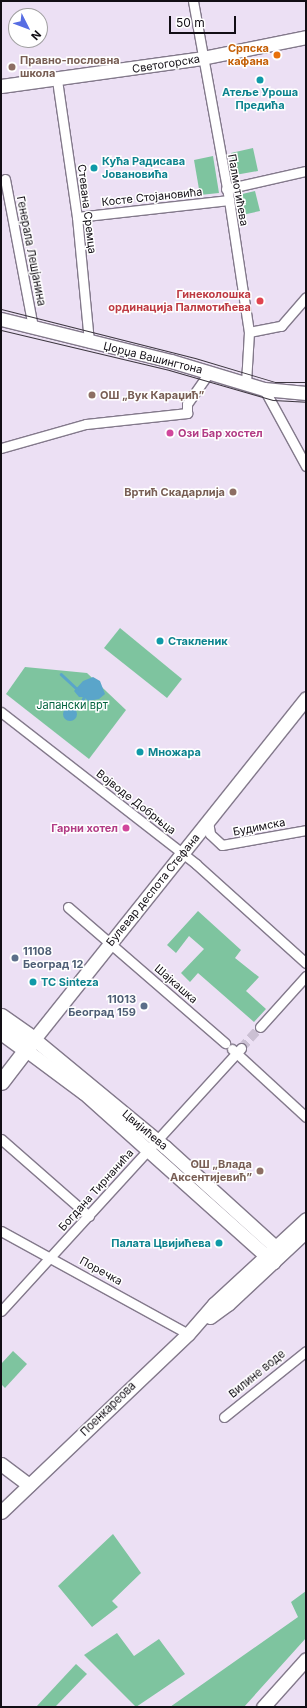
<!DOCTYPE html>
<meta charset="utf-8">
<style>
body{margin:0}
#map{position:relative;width:307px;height:1708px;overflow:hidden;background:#ece0f4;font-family:Inter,sans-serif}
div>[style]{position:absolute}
.green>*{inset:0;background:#7ec49f}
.water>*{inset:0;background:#5aa5ca}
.round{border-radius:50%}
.stream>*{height:2.5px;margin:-1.25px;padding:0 1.25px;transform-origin:1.25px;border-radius:1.25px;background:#5aa5ca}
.street-tunnel>*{height:9px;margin-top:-4.5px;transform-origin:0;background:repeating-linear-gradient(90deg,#cbc0d3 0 9px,transparent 0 13.5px)}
.roads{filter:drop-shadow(1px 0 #83798b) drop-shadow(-1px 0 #83798b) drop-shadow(0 1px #83798b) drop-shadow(0 -1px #83798b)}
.street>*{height:9px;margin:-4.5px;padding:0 4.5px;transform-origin:4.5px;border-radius:4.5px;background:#fff}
.secondary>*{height:13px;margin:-6.5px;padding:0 6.5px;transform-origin:6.5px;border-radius:6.5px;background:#fff}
.primary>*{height:15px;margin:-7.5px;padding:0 7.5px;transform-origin:7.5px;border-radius:7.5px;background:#fff}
.tram>*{height:1px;margin:-0.5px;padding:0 0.5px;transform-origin:0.5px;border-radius:0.5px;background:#3c363f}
.dots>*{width:11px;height:11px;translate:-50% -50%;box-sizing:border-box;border:2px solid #fff;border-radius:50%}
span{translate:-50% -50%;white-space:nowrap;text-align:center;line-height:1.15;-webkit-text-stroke:3px #fff;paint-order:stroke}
.food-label{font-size:11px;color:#c56008;font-weight:700}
.right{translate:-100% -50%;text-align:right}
.education-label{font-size:11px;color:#785e54;font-weight:700}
.left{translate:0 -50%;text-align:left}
.street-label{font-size:11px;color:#120e15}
.culture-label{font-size:11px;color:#0d838f;font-weight:700}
.health-label{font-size:11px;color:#be3a42;font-weight:700}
.hotel-label{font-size:11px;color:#b23c85;font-weight:700}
.park-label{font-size:11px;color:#04633f}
.service-label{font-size:11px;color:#4e5e75;font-weight:700}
.frame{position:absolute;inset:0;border:2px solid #120e15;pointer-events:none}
.north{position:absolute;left:8px;top:8px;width:40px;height:40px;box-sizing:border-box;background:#fff;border:1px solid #a09fa1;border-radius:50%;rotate:132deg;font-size:11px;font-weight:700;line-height:16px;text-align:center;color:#120e15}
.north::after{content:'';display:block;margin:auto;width:14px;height:18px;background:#576de3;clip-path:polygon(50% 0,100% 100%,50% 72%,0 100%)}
.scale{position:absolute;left:169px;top:16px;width:67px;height:18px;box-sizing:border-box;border:2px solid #120e15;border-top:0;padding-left:5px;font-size:12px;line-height:14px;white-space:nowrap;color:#120e15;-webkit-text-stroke:3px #fff;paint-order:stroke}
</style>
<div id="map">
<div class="green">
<i style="clip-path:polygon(253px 148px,258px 171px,235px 175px,231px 153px)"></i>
<i style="clip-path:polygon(213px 156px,219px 193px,200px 195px,194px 160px)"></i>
<i style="clip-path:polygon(255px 191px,260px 211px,242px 215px,238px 195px)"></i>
<i style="clip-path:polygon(120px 628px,182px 679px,167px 698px,104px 648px)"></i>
<i style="clip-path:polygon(25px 667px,87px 673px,126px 710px,89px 759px,6px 694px)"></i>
<i style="clip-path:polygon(198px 911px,241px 950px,235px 958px,259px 977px,246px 991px,266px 1009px,254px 1022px,198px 973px,190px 982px,181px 973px,204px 949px,189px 936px,176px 953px,167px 945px)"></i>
<i style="clip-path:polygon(13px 1351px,27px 1364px,5px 1388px,1px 1384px,1px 1364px)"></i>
<i style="clip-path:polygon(113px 1534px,141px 1573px,112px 1601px,118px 1607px,92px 1627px,58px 1586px)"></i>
<i style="clip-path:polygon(306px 1591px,306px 1638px,244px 1707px,170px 1707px,298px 1617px,291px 1602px)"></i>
<i style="clip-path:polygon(117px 1633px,134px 1656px,159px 1639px,185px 1674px,136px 1707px,84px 1655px)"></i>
<i style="clip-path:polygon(76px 1664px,87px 1674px,55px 1707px,36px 1707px)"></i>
</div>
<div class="water">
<i style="clip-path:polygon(93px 677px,100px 681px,105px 694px,99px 699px,88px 701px,84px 697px,79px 697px,74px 691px,83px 681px)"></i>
<i class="round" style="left:63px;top:707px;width:14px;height:14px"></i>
</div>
<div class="stream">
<i style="left:61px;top:674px;width:22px;rotate:43deg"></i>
<i style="left:75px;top:708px;width:7px;rotate:-34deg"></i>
<i style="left:81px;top:704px;width:9px;rotate:-69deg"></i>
</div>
<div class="street-tunnel">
<i style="left:241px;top:1048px;width:28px;rotate:-48deg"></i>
</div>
<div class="roads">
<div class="street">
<i style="left:193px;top:1px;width:202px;rotate:79.7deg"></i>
<i style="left:229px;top:200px;width:134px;rotate:81.4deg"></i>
<i style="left:249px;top:332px;width:51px;rotate:93.4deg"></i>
<i style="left:57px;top:80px;width:138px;rotate:81.7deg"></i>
<i style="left:77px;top:217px;width:126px;rotate:84.5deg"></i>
<i style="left:5px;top:179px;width:151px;rotate:79.3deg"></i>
<i style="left:226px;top:189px;width:82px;rotate:-12.7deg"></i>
<i style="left:77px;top:217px;width:153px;rotate:-6.4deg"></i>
<i style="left:249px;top:332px;width:33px;rotate:-11deg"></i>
<i style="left:281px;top:326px;width:38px;rotate:-49deg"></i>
<i style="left:264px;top:389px;width:88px;rotate:61.4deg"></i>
<i style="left:1px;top:448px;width:88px;rotate:-15.8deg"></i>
<i style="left:86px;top:424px;width:102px;rotate:-6.2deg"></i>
<i style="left:187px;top:413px;width:9px;rotate:-90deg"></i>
<i style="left:187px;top:404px;width:39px;rotate:-55deg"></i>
<i style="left:1px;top:712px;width:247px;rotate:37.9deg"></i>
<i style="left:196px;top:864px;width:148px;rotate:42deg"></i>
<i style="left:208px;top:821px;width:13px;rotate:81deg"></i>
<i style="left:210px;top:834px;width:16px;rotate:43deg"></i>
<i style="left:222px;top:845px;width:85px;rotate:-10.1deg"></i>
<i style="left:68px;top:907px;width:208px;rotate:40.9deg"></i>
<i style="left:260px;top:1027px;width:69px;rotate:-48deg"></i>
<i style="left:232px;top:1049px;width:100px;rotate:42.6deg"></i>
<i style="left:1px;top:1139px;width:117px;rotate:41.2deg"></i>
<i style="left:1px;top:1231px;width:213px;rotate:28.8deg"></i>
<i style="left:1px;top:1311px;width:356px;rotate:-47.6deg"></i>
<i style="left:224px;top:1417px;width:105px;rotate:-38.8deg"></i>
</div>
<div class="secondary">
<i style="left:1px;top:86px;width:203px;rotate:-7.9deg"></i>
<i style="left:202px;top:58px;width:106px;rotate:-11.4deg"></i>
<i style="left:1px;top:319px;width:175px;rotate:13.9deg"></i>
<i style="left:171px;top:361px;width:97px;rotate:16.8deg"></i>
<i style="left:264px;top:389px;width:42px;rotate:5.4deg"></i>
<i style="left:26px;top:1050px;width:72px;rotate:36.6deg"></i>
<i style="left:84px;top:1093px;width:254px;rotate:41.8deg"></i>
<i style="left:282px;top:1253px;width:158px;rotate:-137.8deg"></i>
<i style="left:165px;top:1147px;width:170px;rotate:-140.5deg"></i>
<i style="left:34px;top:1039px;width:436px;rotate:-51.4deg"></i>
<i style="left:210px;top:1317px;width:22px;rotate:-36deg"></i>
<i style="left:228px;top:1304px;width:107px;rotate:-43.1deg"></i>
<i style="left:1px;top:1464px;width:35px;rotate:37deg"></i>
<i style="left:1px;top:1512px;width:258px;rotate:-43.6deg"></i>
<i style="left:188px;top:1334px;width:40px;rotate:-49deg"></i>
<i style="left:214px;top:1304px;width:125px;rotate:-42.7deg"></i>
<i style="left:263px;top:1707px;width:64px;rotate:-48.1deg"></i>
</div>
<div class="primary">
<i style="left:1px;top:1016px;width:40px;rotate:34.9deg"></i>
<i style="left:34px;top:1039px;width:54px;rotate:127.5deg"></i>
<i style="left:1px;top:1032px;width:31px;rotate:36deg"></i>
</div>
</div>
<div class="tram">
<i style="left:1px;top:309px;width:200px;rotate:14.2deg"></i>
<i style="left:195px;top:358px;width:84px;rotate:16.7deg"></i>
<i style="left:275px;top:382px;width:31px"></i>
<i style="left:1px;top:330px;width:173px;rotate:13.4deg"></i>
<i style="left:169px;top:370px;width:108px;rotate:16.1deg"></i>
<i style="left:273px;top:400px;width:33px;rotate:3deg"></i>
</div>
<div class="dots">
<i style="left:277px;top:55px;background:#e8710a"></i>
<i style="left:12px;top:67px;background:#8d6e63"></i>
<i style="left:260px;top:80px;background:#0f9aa8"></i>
<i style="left:94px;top:168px;background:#0f9aa8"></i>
<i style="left:260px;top:301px;background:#e0444e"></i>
<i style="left:92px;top:395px;background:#8d6e63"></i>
<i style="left:170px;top:433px;background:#d1479c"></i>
<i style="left:233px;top:492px;background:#8d6e63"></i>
<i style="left:160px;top:641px;background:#0f9aa8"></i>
<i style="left:140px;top:752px;background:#0f9aa8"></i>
<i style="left:126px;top:828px;background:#d1479c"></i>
<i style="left:15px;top:958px;background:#5c6f8a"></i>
<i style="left:33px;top:982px;background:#0f9aa8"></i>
<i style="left:144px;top:1006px;background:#5c6f8a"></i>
<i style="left:260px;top:1171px;background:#8d6e63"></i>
<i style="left:219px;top:1243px;background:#0f9aa8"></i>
</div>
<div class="food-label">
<span class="right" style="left:269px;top:55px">Српска<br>кафана</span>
</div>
<div class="education-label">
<span class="left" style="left:20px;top:67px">Правно-пословна<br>школа</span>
<span class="left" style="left:100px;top:395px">ОШ „Вук Караџић”</span>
<span class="right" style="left:225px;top:492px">Вртић Скадарлија</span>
<span class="right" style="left:252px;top:1171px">ОШ „Влада<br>Аксентијевић”</span>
</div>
<div class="street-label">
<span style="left:166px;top:64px;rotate:-9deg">Светогорска</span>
<span style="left:238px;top:190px;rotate:80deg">Палмотићева</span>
<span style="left:152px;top:197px;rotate:-6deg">Косте Стојановића</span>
<span style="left:87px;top:209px;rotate:83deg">Стевана Сремца</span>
<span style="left:31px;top:251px;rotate:79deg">Генерала Лешјанина</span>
<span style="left:153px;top:358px;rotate:14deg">Џорџа Вашингтона</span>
<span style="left:136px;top:802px;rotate:38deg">Војводе Добрњца</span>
<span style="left:259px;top:827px;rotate:-11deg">Будимска</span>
<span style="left:153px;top:890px;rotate:-51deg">Булевар деспота Стефана</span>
<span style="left:176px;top:984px;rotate:41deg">Шајкашка</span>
<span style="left:145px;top:1130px;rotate:40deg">Цвијићева</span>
<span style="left:96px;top:1190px;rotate:-48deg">Богдана Тирнанића</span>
<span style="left:101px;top:1271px;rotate:29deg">Поречка</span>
<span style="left:257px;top:1374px;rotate:-39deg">Вилине воде</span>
<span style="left:108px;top:1409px;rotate:-44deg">Поенкареова</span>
</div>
<div class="culture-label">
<span style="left:260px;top:99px">Атеље Уроша<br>Предића</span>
<span class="left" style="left:102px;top:168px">Кућа Радисава<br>Јовановића</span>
<span class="left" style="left:168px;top:641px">Стакленик</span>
<span class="left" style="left:148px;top:752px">Множара</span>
<span class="left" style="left:41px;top:982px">TC Sinteza</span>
<span class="right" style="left:211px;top:1243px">Палата Цвијићева</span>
</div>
<div class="health-label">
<span class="right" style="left:251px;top:301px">Гинеколошка<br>ординација Палмотићева</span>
</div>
<div class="hotel-label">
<span class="left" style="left:178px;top:433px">Ози Бар хостел</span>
<span class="right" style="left:118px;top:828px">Гарни хотел</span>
</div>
<div class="park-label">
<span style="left:72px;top:705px">Јапански врт</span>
</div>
<div class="service-label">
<span class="left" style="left:23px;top:958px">11108<br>Београд 12</span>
<span class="right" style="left:136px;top:1006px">11013<br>Београд 159</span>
</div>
<div class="frame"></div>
<div class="north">N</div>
<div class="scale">50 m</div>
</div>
